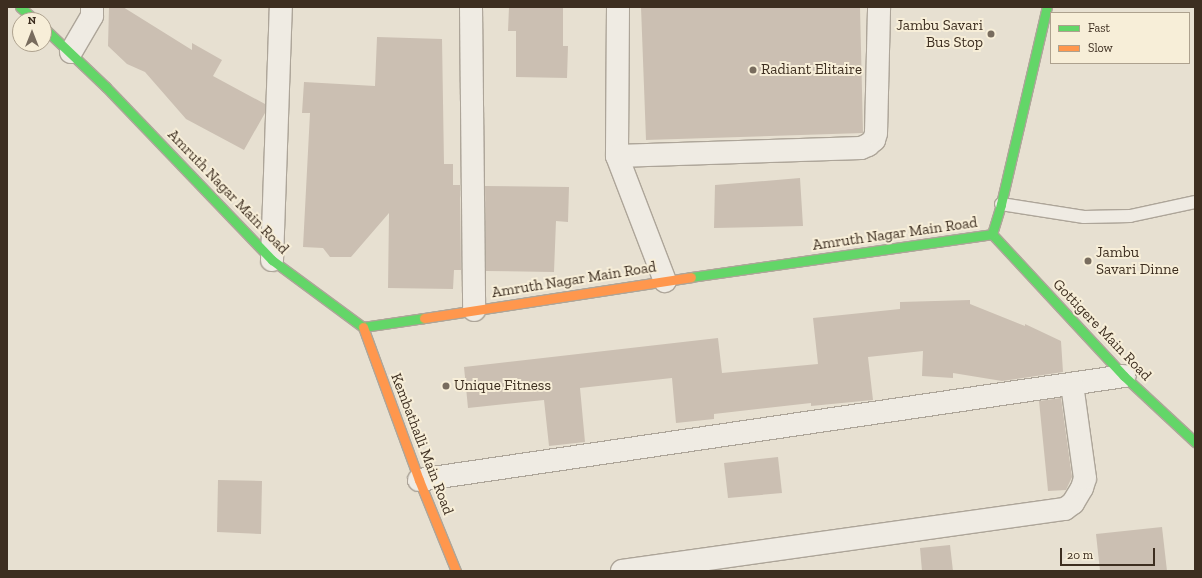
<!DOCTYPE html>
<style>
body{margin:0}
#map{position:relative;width:1202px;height:578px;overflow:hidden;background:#e7e0d1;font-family:"Zilla Slab",serif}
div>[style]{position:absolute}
.building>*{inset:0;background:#cbbfb2}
.roads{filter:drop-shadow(1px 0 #ada599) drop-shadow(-1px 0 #ada599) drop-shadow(0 1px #ada599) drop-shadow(0 -1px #ada599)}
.lane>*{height:12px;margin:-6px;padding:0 6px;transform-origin:6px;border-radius:6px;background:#efebe3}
.street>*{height:22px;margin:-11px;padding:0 11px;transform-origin:11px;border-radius:11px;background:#efebe3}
.fast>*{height:9px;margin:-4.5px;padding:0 4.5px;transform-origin:4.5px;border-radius:4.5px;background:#63d668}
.slow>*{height:9px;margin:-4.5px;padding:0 4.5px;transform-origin:4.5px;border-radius:4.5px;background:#ff974d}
.dots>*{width:11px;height:11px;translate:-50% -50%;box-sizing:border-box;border:2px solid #f7eed8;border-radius:50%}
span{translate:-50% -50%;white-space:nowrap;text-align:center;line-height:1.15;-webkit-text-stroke:4px #f7eed8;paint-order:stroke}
.poi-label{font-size:15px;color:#3d2e20}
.right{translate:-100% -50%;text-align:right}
.left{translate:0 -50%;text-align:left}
.street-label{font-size:15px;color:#3d2e20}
.frame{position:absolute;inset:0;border:8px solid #3d2e20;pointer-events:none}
.legend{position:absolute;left:1050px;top:12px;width:140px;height:52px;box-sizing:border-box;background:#f7eed8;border:1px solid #ada18e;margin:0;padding:5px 7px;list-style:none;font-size:12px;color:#3d2e20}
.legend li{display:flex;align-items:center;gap:8px;height:20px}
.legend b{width:20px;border:1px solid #ada18e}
.north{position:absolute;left:12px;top:12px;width:40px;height:40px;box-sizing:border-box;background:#f7eed8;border:1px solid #ada18e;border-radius:50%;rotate:0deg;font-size:11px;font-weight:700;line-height:16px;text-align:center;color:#3d2e20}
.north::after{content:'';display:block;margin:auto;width:14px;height:18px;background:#786c5e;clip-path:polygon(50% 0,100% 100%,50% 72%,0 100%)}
.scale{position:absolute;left:1060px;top:548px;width:95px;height:18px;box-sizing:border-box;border:2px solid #3d2e20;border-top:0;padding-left:5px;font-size:12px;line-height:14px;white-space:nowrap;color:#3d2e20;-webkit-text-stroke:3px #f7eed8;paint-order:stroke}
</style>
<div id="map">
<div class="building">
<i style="clip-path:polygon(109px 7px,123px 7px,192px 50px,192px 43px,222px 60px,213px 76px,265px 104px,265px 113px,244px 150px,186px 119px,145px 72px,127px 64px,108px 46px)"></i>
<i style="clip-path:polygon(509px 7px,563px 7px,563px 46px,568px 46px,567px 78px,516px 77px,516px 31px,508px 31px)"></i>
<i style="clip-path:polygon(641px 7px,860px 7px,863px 133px,646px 140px)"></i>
<i style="clip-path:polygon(377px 37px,442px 39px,444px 164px,453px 164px,453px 185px,460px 185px,461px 270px,454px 270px,453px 289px,388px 288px,389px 213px,351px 257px,330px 257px,323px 248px,303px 247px,310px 113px,302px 113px,304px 82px,375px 86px)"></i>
<i style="clip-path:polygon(800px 178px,803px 226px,714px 228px,715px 185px)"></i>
<i style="clip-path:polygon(485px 186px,569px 187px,568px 222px,556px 221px,554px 272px,486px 271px)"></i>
<i style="clip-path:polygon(970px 300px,970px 304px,1025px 326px,1025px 324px,1061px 341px,1063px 372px,1002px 381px,953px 373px,953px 378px,922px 376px,923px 351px,868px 357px,873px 400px,811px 406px,811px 403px,714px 414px,714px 419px,676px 423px,672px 378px,580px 388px,585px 442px,549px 446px,544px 400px,468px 408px,464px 367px,718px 338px,722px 373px,818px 364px,813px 318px,900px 309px,900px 302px)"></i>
<i style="clip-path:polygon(1061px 398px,1072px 477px,1066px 490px,1048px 491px,1039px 401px)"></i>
<i style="clip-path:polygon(778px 457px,782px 493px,728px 498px,724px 463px)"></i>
<i style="clip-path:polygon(218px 480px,262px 481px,261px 534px,217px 532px)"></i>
<i style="clip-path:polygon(1162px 527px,1167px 571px,1100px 571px,1096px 534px)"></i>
<i style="clip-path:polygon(950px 545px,953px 571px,922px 571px,920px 548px)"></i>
</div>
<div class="roads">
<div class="lane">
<i style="left:1001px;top:204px;width:84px;rotate:8.9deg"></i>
<i style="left:1084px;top:217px;width:46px;rotate:-1.2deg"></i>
<i style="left:1130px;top:216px;width:66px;rotate:-12.2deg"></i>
</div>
<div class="street">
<i style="left:471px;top:7px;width:303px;rotate:89.4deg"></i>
<i style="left:618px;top:7px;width:149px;rotate:90.4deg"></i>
<i style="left:617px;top:156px;width:134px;rotate:69deg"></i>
<i style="left:71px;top:52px;width:42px;rotate:-59.7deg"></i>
<i style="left:92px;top:16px;width:9px;rotate:-90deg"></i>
<i style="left:617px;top:156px;width:244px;rotate:-1.9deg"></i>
<i style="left:861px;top:148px;width:8px;rotate:-23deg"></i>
<i style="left:868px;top:145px;width:8px;rotate:-40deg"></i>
<i style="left:874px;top:140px;width:7px;rotate:-74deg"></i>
<i style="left:876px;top:133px;width:126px;rotate:-88.6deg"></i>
<i style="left:272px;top:260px;width:253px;rotate:-88deg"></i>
<i style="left:419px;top:480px;width:713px;rotate:-8.39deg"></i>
<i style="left:622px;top:571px;width:447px;rotate:-8deg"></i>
<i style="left:1065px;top:509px;width:10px;rotate:-37deg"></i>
<i style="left:1073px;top:503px;width:17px;rotate:-59deg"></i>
<i style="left:1082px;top:488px;width:10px;rotate:-73deg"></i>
<i style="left:1085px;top:478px;width:95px;rotate:-97.9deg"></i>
</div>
<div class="fast">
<i style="left:20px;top:7px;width:20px;rotate:41deg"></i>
<i style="left:44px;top:28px;width:86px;rotate:43.6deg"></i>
<i style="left:106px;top:87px;width:240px;rotate:46.2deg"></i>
<i style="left:272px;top:260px;width:113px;rotate:36.4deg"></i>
<i style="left:363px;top:327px;width:62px;rotate:-8.4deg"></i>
<i style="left:992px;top:234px;width:194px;rotate:47.1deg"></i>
<i style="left:1124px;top:376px;width:97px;rotate:42.9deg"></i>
<i style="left:992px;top:234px;width:31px;rotate:-73deg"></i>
<i style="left:1001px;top:204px;width:202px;rotate:-76.9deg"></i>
<i style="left:691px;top:277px;width:304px;rotate:-8.1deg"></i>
</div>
<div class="slow">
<i style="left:424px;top:318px;width:270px;rotate:-8.7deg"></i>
<i style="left:363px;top:327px;width:163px;rotate:69.9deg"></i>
<i style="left:419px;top:480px;width:98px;rotate:67.9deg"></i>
</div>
</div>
<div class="dots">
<i style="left:991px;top:34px;background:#786c5e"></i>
<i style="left:753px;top:70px;background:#786c5e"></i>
<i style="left:1088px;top:261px;background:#786c5e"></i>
<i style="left:446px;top:386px;background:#786c5e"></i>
</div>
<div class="poi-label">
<span class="right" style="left:983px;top:34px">Jambu Savari<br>Bus Stop</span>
<span class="left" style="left:761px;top:70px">Radiant Elitaire</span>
<span class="left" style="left:1096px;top:261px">Jambu<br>Savari Dinne</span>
<span class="left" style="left:454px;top:386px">Unique Fitness</span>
</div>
<div class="street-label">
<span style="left:228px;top:192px;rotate:46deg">Amruth Nagar Main Road</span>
<span style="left:895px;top:234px;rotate:-8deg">Amruth Nagar Main Road</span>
<span style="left:574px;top:280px;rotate:-9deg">Amruth Nagar Main Road</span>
<span style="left:1102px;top:330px;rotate:46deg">Gottigere Main Road</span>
<span style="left:422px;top:444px;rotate:69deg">Kembathalli Main Road</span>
</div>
<div class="frame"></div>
<ul class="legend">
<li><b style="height:5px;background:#63d668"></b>Fast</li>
<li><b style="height:5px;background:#ff974d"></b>Slow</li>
</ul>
<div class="north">N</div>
<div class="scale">20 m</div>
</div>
